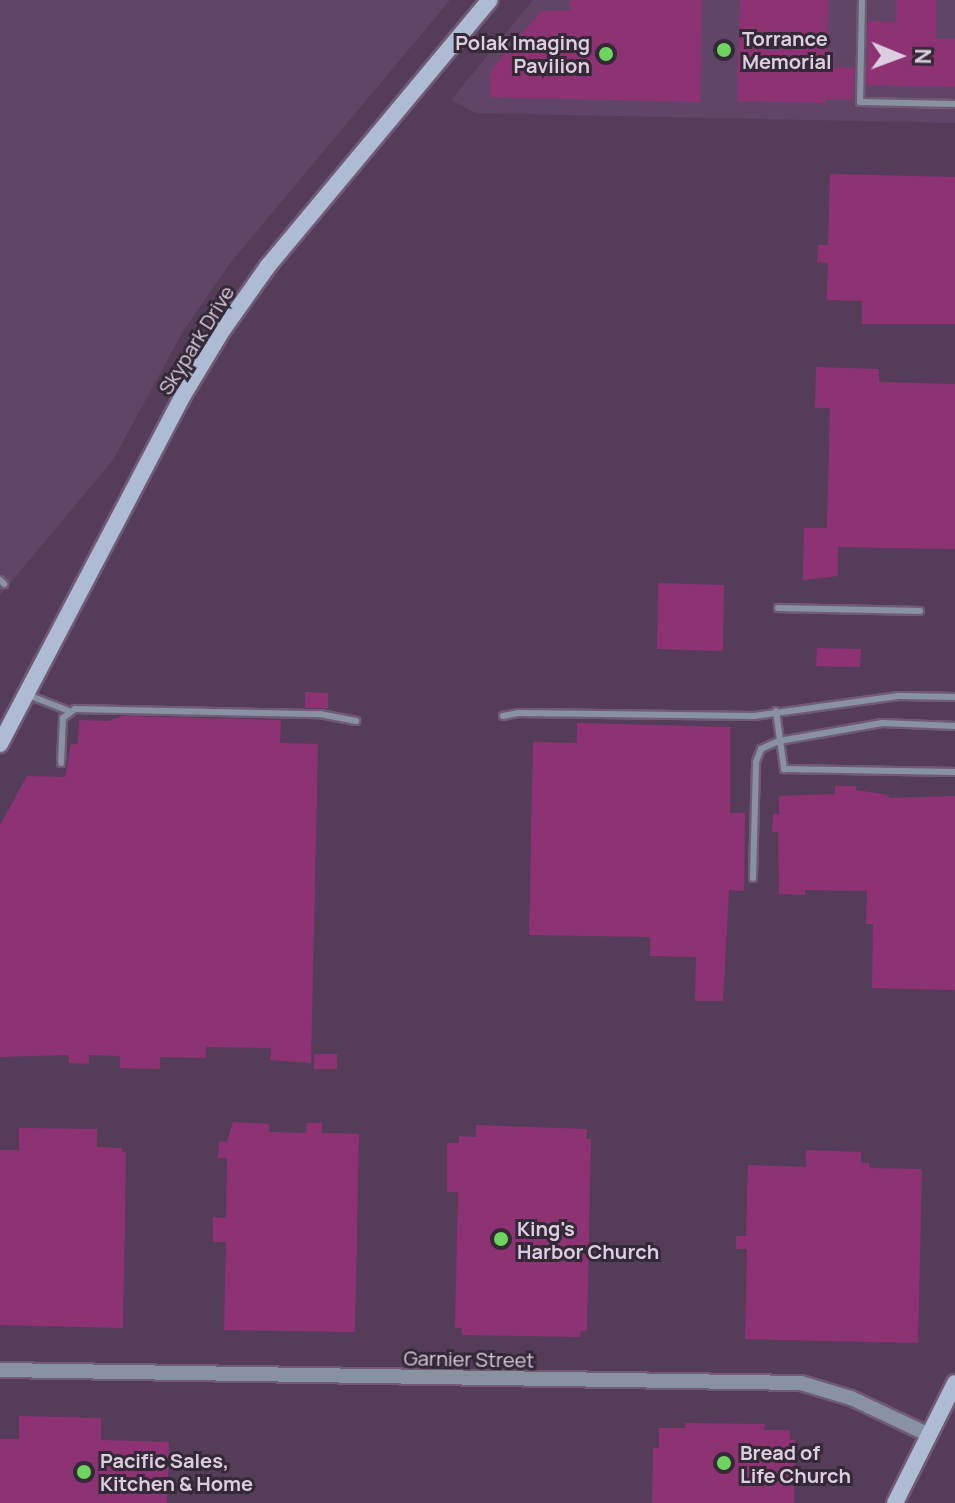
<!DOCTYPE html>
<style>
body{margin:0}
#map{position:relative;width:955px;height:1503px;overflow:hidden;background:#553d5a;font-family:Manrope,sans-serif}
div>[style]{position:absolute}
.built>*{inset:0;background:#614567}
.building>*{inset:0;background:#8d3373}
.roads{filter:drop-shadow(2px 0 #705a75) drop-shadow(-2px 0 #705a75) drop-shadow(0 2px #705a75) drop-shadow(0 -2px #705a75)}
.service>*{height:6px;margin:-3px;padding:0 3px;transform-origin:3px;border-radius:3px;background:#8992a1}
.tertiary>*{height:14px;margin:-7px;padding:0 7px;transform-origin:7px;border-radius:7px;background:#8992a1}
.secondary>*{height:16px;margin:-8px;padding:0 8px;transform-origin:8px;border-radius:8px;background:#adbcd4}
.dots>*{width:22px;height:22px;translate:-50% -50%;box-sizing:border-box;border:4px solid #342936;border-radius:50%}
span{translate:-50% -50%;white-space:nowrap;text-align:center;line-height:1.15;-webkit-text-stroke:6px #342936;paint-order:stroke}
.poi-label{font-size:20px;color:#dccedf;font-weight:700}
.left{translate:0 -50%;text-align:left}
.right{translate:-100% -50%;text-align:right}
.street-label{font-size:20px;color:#dccedf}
.north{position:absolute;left:859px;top:16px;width:80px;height:80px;-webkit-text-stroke:6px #342936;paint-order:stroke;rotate:91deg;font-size:22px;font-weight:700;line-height:32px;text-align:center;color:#dccedf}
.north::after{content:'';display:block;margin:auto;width:28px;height:36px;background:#dccedf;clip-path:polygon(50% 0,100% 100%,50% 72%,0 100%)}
</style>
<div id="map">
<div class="built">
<i style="clip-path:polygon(0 0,450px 0,230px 263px,183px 331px,113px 460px,0 595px)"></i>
<i style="clip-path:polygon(533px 0,955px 0,955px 123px,476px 113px,451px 100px)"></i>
</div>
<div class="building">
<i style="clip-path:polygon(570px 0,702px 0,700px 102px,490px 97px,491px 70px,541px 11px,570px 11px)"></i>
<i style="clip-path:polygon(740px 0,828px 0,827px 67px,855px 68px,852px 100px,826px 99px,826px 103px,737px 101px)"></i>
<i style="clip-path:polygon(896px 0,936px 0,936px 39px,955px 39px,955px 87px,866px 85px,868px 21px,896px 22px)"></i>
<i style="clip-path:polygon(830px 174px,955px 177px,955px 324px,862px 324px,862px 301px,827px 300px,828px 263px,817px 262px,818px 245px,828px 245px)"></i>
<i style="clip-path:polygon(816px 367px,879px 369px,879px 382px,955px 384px,955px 549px,838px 547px,838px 576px,803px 580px,804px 528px,827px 528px,830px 408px,815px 408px)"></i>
<i style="clip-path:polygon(658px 583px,724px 585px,723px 651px,657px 649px)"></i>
<i style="clip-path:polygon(817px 648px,861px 649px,860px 667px,816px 666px)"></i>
<i style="clip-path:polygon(305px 692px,328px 693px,328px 708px,305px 708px)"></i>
<i style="clip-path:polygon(122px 716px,281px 720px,280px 743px,318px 744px,311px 1063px,270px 1060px,271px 1048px,206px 1047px,206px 1058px,160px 1057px,160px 1069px,120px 1068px,120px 1056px,89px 1055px,89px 1064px,69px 1063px,69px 1055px,0 1057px,0 825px,27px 776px,65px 777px,71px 744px,78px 744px,79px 720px,109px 721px)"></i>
<i style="clip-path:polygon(577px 723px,730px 727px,730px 813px,745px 813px,744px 891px,729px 890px,723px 1001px,695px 1001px,696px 957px,650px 956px,650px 937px,529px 935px,533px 742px,577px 743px)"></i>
<i style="clip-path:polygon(835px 786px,856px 786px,856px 790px,889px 795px,888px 798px,955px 796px,955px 990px,872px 988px,873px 924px,866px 924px,867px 891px,805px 890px,805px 895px,779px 894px,778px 832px,772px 832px,773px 814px,779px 814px,779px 796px,835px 794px)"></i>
<i style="clip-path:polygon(314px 1054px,337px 1054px,337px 1069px,314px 1069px)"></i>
<i style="clip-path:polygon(233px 1122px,269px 1124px,269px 1132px,306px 1133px,307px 1123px,322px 1123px,322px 1133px,359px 1134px,355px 1332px,224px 1330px,226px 1242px,213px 1242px,213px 1217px,226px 1218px,227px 1158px,218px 1158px,219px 1141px,227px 1142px)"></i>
<i style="clip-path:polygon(476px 1125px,587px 1129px,586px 1139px,591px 1139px,587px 1331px,581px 1331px,580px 1337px,462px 1335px,462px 1328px,455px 1328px,458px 1192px,447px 1192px,447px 1143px,459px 1143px,459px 1136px,476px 1137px)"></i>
<i style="clip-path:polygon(19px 1128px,97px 1129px,97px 1147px,122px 1148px,122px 1152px,126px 1152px,123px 1328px,0 1325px,0 1150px,19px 1150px)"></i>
<i style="clip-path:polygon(806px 1150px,861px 1152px,861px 1163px,869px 1163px,869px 1168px,922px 1169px,918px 1343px,745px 1339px,747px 1249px,736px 1249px,736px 1236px,746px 1236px,748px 1165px,806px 1167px)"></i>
<i style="clip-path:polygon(19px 1416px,101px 1418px,101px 1440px,169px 1442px,167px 1503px,0 1503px,0 1439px,19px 1439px)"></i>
<i style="clip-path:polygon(685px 1423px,765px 1424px,764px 1430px,790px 1430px,790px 1440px,795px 1440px,794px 1503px,652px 1503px,653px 1448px,659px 1448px,659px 1428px,685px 1428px)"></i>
</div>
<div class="roads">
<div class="service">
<i style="left:862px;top:0;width:102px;rotate:91.1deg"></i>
<i style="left:860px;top:102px;width:95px;rotate:1.2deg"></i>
<i style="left:0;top:580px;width:6px;rotate:45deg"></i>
<i style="left:778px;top:608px;width:142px;rotate:1.2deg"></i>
<i style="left:28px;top:695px;width:44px;rotate:21.3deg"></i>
<i style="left:776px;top:711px;width:59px;rotate:82.1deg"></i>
<i style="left:784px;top:769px;width:171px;rotate:1deg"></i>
<i style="left:503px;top:716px;width:15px;rotate:-11deg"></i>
<i style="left:518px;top:713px;width:236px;rotate:0.7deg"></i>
<i style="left:754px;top:716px;width:146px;rotate:-7.9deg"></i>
<i style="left:899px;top:696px;width:56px;rotate:1deg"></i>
<i style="left:61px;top:763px;width:45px;rotate:-87.5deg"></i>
<i style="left:63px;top:718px;width:15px;rotate:-37deg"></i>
<i style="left:75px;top:709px;width:245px;rotate:1.2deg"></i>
<i style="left:320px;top:714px;width:37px;rotate:11deg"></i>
<i style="left:753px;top:878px;width:116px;rotate:-88.5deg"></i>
<i style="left:756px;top:762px;width:14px;rotate:-69deg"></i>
<i style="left:761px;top:749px;width:20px;rotate:-24deg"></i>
<i style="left:779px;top:741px;width:105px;rotate:-9.9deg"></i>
<i style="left:882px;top:723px;width:73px;rotate:2.4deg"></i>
</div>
<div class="tertiary">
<i style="left:0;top:1370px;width:801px;rotate:0.93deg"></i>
<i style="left:801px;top:1383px;width:52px;rotate:16.7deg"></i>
<i style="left:851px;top:1398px;width:84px;rotate:25.3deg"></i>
</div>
<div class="secondary">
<i style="left:0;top:744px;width:392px;rotate:-62.3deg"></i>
<i style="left:182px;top:397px;width:77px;rotate:-58.8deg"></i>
<i style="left:222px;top:331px;width:80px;rotate:-54.7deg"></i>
<i style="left:268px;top:266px;width:346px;rotate:-50.2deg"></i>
<i style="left:895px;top:1503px;width:134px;rotate:-63.4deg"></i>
</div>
</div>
<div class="dots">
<i style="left:724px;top:50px;background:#6fd35f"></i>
<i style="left:606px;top:54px;background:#6fd35f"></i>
<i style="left:501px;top:1239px;background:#6fd35f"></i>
<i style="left:724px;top:1463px;background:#6fd35f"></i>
<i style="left:84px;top:1472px;background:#6fd35f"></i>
</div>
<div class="poi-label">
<span class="left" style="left:742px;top:50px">Torrance<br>Memorial</span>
<span class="right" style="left:590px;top:54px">Polak Imaging<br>Pavilion</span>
<span class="left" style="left:517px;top:1240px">King's<br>Harbor Church</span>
<span class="left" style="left:740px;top:1464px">Bread of<br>Life Church</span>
<span class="left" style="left:100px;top:1472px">Pacific Sales,<br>Kitchen &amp; Home</span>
</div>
<div class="street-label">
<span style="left:196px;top:340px;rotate:-58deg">Skypark Drive</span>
<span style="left:469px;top:1359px;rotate:1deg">Garnier Street</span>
</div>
<div class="north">N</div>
</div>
